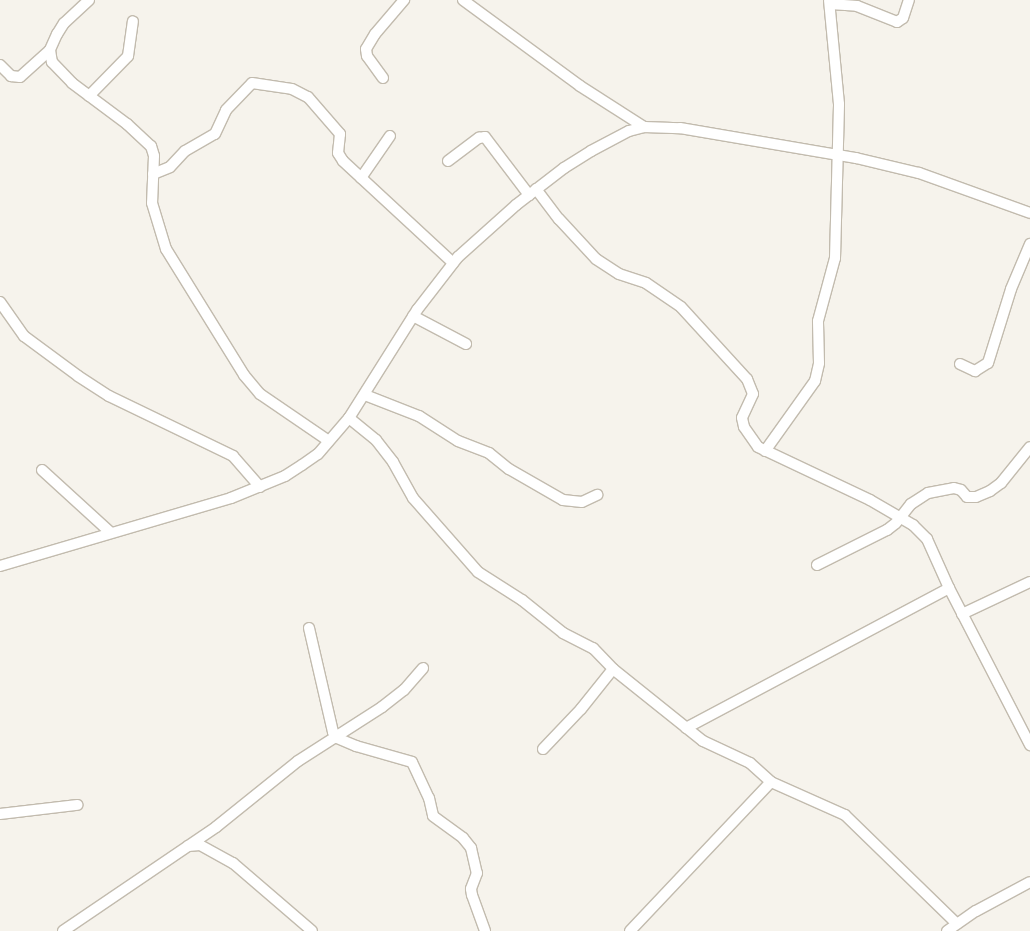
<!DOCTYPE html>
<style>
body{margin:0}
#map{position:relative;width:1030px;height:931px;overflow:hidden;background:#f6f3ec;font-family:Overpass,sans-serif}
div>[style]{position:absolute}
.roads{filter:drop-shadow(1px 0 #c2bbae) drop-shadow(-1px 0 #c2bbae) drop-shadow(0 1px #c2bbae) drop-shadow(0 -1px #c2bbae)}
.minor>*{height:10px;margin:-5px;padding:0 5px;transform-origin:5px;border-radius:5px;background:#fff}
span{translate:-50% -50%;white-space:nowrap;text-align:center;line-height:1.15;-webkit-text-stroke:3.5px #fff;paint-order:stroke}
</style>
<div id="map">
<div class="roads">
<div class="minor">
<i style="left:89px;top:0;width:34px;rotate:137deg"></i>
<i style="left:64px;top:23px;width:13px;rotate:122deg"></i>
<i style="left:57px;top:34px;width:17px;rotate:114deg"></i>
<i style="left:50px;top:50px;width:12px;rotate:81deg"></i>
<i style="left:52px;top:62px;width:29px;rotate:46deg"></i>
<i style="left:72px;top:83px;width:69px;rotate:36.7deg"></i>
<i style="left:127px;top:124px;width:33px;rotate:43deg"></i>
<i style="left:151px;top:146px;width:10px;rotate:73deg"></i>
<i style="left:154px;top:156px;width:47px;rotate:92.4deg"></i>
<i style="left:152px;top:203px;width:48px;rotate:73.1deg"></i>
<i style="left:166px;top:249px;width:148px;rotate:58.2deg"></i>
<i style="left:244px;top:375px;width:25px;rotate:50deg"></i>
<i style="left:260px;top:394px;width:83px;rotate:34.3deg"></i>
<i style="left:463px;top:0;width:145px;rotate:36.3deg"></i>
<i style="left:580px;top:86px;width:76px;rotate:32.6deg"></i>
<i style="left:830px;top:4px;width:27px;rotate:4deg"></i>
<i style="left:857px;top:6px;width:43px;rotate:21.8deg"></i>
<i style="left:897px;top:22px;width:7px;rotate:-34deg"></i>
<i style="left:903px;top:18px;width:19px;rotate:-72deg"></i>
<i style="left:0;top:65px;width:16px;rotate:45deg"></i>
<i style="left:11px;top:76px;width:9px;rotate:6deg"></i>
<i style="left:20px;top:77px;width:40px;rotate:-42deg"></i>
<i style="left:383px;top:78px;width:27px;rotate:-126deg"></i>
<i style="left:367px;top:56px;width:7px;rotate:-98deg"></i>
<i style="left:366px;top:49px;width:17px;rotate:-59deg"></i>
<i style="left:375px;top:34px;width:45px;rotate:-49.5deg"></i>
<i style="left:89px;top:96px;width:56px;rotate:-45.7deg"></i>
<i style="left:128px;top:56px;width:35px;rotate:-82deg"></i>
<i style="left:448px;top:161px;width:39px;rotate:-37deg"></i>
<i style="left:479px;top:138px;width:6px;rotate:-9deg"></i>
<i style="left:485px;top:137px;width:73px;rotate:52.8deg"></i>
<i style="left:153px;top:174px;width:18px;rotate:-22deg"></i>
<i style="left:170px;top:167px;width:22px;rotate:-47deg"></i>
<i style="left:185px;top:151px;width:34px;rotate:-30deg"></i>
<i style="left:215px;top:134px;width:26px;rotate:-65deg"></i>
<i style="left:226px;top:110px;width:37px;rotate:-46deg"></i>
<i style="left:252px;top:83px;width:40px;rotate:8.5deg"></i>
<i style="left:292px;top:89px;width:18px;rotate:27deg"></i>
<i style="left:308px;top:97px;width:49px;rotate:49.1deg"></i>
<i style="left:340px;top:134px;width:19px;rotate:96deg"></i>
<i style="left:338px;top:153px;width:9px;rotate:58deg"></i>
<i style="left:343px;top:161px;width:150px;rotate:42.8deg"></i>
<i style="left:361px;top:178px;width:51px;rotate:-55.4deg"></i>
<i style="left:536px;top:189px;width:38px;rotate:53deg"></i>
<i style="left:559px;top:219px;width:54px;rotate:47.2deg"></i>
<i style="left:596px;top:259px;width:27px;rotate:33deg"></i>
<i style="left:619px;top:274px;width:28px;rotate:18deg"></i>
<i style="left:646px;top:283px;width:42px;rotate:34.4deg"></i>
<i style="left:681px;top:307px;width:98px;rotate:47.5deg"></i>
<i style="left:747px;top:379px;width:16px;rotate:68deg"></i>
<i style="left:753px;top:394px;width:26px;rotate:115deg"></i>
<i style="left:742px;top:418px;width:9px;rotate:77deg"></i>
<i style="left:744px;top:427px;width:24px;rotate:55deg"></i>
<i style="left:758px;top:447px;width:124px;rotate:25.3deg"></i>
<i style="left:870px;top:500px;width:50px;rotate:30.2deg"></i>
<i style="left:913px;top:525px;width:20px;rotate:45deg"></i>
<i style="left:927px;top:539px;width:54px;rotate:65.8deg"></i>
<i style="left:949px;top:588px;width:177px;rotate:62.7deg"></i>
<i style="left:0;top:302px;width:42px;rotate:54.8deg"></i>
<i style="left:24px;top:336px;width:67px;rotate:36.5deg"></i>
<i style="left:78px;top:376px;width:37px;rotate:33deg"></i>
<i style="left:109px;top:396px;width:138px;rotate:25.8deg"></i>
<i style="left:233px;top:456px;width:41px;rotate:48.9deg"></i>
<i style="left:413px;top:316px;width:60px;rotate:27.8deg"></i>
<i style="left:960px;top:364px;width:17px;rotate:25deg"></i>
<i style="left:975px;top:371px;width:15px;rotate:-32deg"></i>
<i style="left:988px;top:363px;width:77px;rotate:-72.7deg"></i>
<i style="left:1011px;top:289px;width:49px;rotate:-67.1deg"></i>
<i style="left:365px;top:395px;width:58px;rotate:21.3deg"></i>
<i style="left:419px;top:416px;width:46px;rotate:32.7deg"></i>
<i style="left:458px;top:441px;width:33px;rotate:21deg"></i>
<i style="left:489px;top:453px;width:26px;rotate:39deg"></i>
<i style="left:509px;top:469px;width:62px;rotate:29.9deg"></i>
<i style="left:563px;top:500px;width:19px;rotate:6deg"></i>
<i style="left:582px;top:502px;width:17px;rotate:-25deg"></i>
<i style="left:349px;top:418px;width:35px;rotate:39deg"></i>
<i style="left:376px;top:440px;width:28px;rotate:52deg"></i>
<i style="left:393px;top:462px;width:41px;rotate:60.9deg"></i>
<i style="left:413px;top:498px;width:98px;rotate:48.7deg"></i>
<i style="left:478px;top:572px;width:52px;rotate:32.5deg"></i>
<i style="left:522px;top:600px;width:53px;rotate:38.8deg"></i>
<i style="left:563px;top:633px;width:34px;rotate:27deg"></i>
<i style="left:593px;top:648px;width:29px;rotate:46deg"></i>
<i style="left:613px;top:669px;width:115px;rotate:38.7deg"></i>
<i style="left:703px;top:741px;width:52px;rotate:25.1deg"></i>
<i style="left:750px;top:763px;width:28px;rotate:42deg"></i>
<i style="left:771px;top:782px;width:81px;rotate:24deg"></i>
<i style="left:845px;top:815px;width:156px;rotate:44.2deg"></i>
<i style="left:765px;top:451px;width:86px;rotate:-54.5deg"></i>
<i style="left:815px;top:381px;width:18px;rotate:-77deg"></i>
<i style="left:819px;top:363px;width:42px;rotate:-91.4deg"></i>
<i style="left:818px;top:321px;width:65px;rotate:-74.9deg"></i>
<i style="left:835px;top:258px;width:154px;rotate:-88.5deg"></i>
<i style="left:839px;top:104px;width:104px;rotate:-95.5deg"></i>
<i style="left:42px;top:470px;width:92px;rotate:42.4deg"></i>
<i style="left:817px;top:565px;width:78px;rotate:-26.6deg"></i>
<i style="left:887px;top:530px;width:11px;rotate:-38deg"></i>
<i style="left:896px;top:523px;width:24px;rotate:-52deg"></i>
<i style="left:911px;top:504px;width:20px;rotate:-33deg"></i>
<i style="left:928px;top:493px;width:26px;rotate:-11deg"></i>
<i style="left:954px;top:488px;width:7px;rotate:16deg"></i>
<i style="left:961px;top:490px;width:9px;rotate:49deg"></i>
<i style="left:967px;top:497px;width:9px"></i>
<i style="left:976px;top:497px;width:15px;rotate:-23deg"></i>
<i style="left:990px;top:491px;width:14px;rotate:-36deg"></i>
<i style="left:1001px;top:483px;width:46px;rotate:-51.1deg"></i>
<i style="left:0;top:566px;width:241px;rotate:-16.4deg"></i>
<i style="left:231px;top:498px;width:58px;rotate:-22.2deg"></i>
<i style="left:285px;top:476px;width:20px;rotate:-33deg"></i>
<i style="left:302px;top:465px;width:19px;rotate:-35deg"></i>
<i style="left:318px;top:454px;width:48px;rotate:-49.3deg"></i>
<i style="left:349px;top:418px;width:128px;rotate:-57.8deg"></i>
<i style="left:417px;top:310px;width:67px;rotate:-52.3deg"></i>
<i style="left:458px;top:257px;width:78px;rotate:-41.9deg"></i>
<i style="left:516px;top:205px;width:61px;rotate:-37.6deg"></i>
<i style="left:564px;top:168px;width:32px;rotate:-32deg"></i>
<i style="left:591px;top:151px;width:43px;rotate:-27.8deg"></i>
<i style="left:629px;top:131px;width:16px;rotate:-15deg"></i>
<i style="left:644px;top:127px;width:36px;rotate:2deg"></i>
<i style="left:680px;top:128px;width:179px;rotate:9.7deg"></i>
<i style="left:856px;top:158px;width:65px;rotate:13.4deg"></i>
<i style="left:919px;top:173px;width:118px;rotate:19.8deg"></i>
<i style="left:962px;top:614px;width:75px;rotate:-25.2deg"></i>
<i style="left:309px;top:628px;width:107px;rotate:77deg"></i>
<i style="left:333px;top:732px;width:7px;rotate:56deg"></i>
<i style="left:337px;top:738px;width:21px;rotate:23deg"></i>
<i style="left:356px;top:746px;width:58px;rotate:15.9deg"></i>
<i style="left:412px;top:762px;width:40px;rotate:65deg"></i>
<i style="left:429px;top:798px;width:18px;rotate:77deg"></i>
<i style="left:433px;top:816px;width:37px;rotate:36deg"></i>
<i style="left:463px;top:838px;width:13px;rotate:51deg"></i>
<i style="left:471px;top:848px;width:26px;rotate:77deg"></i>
<i style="left:477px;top:873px;width:17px;rotate:111deg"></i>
<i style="left:471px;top:889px;width:6px;rotate:81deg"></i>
<i style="left:472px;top:895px;width:38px;rotate:70deg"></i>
<i style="left:686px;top:728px;width:298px;rotate:-28deg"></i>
<i style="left:543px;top:749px;width:55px;rotate:-46.5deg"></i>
<i style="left:581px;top:709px;width:51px;rotate:-51.3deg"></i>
<i style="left:0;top:814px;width:78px;rotate:-6.7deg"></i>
<i style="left:188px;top:846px;width:12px;rotate:-5deg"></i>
<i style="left:200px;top:845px;width:38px;rotate:29deg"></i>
<i style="left:233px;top:863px;width:104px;rotate:40.7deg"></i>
<i style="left:63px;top:931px;width:185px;rotate:-34.2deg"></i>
<i style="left:216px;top:827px;width:105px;rotate:-38.8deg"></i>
<i style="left:298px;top:761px;width:100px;rotate:-32.7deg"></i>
<i style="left:382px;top:707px;width:28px;rotate:-38deg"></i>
<i style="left:404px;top:690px;width:29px;rotate:-49deg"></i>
<i style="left:630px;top:931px;width:205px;rotate:-46.6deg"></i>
<i style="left:947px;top:931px;width:35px;rotate:-35deg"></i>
<i style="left:976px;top:911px;width:61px;rotate:-28.2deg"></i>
</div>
</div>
</div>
